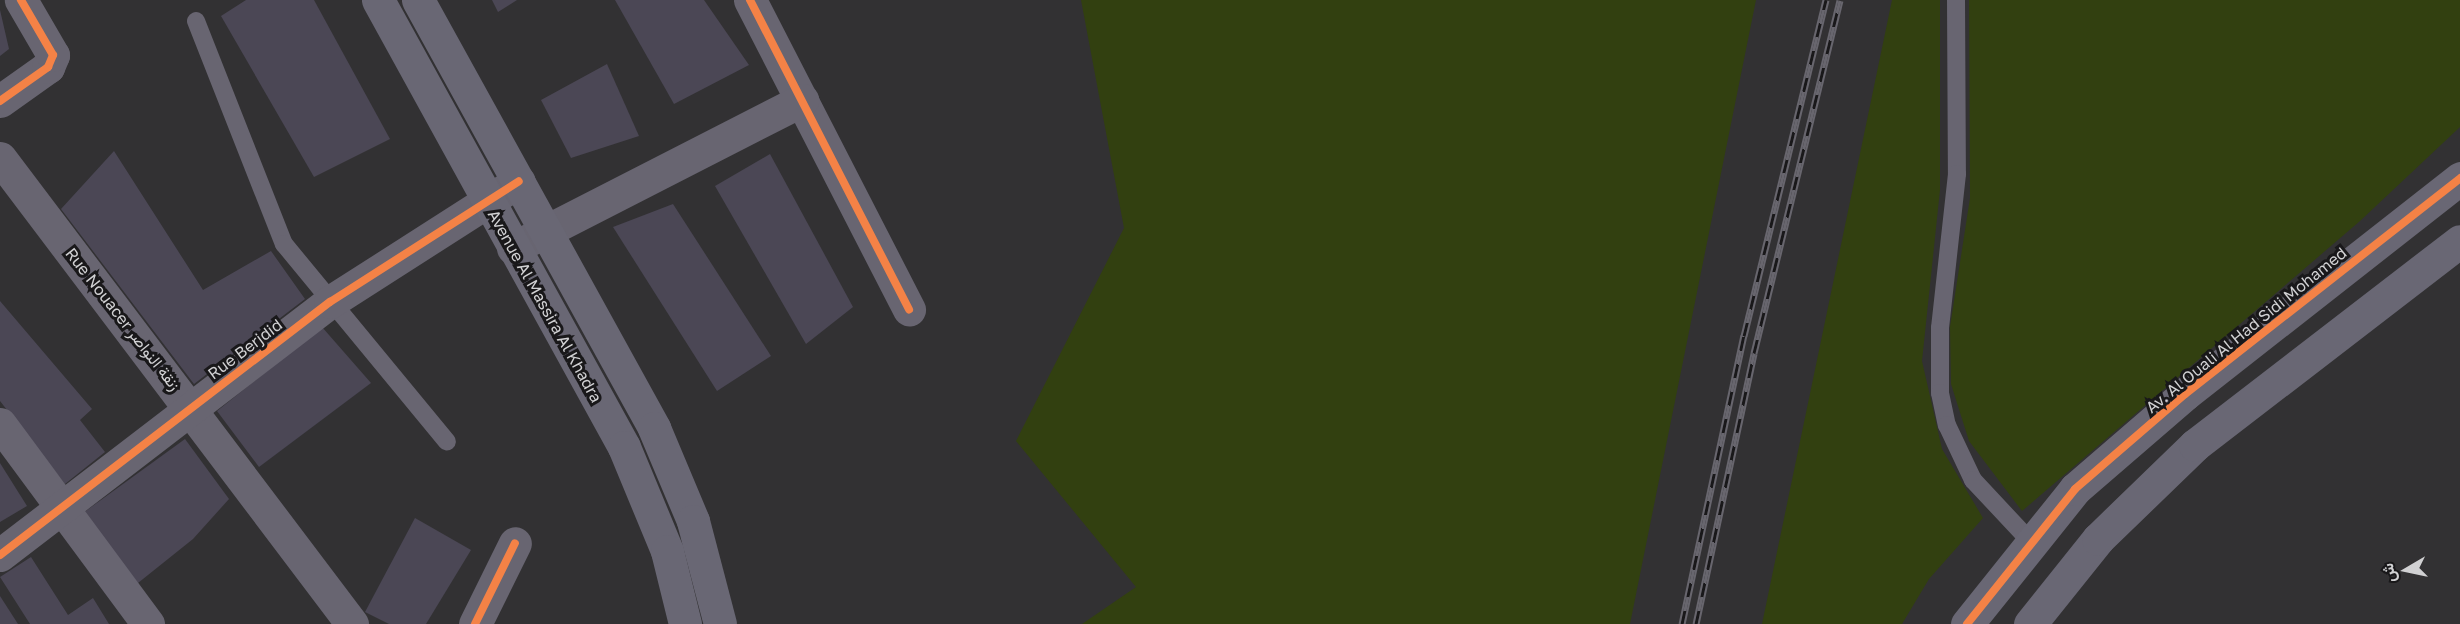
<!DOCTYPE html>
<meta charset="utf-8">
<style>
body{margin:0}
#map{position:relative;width:2460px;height:624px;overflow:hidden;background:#323133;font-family:"Golos Text",Vazirmatn,sans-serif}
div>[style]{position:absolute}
.green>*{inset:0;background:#324010}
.building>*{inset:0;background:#4b4755}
.lane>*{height:18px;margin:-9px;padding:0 9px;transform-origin:9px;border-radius:9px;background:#686571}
.street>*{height:33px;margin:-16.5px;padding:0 16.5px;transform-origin:16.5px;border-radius:16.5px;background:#686571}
.secondary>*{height:33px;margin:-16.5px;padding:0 16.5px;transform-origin:16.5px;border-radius:16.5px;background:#696774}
.rail>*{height:7px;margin-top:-3.5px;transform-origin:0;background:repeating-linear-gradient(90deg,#19181a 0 14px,#68666e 0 28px);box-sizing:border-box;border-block:2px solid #68666e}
.cycleway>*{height:8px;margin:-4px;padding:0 4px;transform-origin:4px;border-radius:4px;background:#f48246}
span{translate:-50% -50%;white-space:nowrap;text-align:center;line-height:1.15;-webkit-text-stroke:6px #19181a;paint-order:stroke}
.street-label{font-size:16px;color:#d1d1d3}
.north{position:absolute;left:2376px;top:540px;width:60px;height:60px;-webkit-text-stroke:4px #19181a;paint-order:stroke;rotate:261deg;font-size:16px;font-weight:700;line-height:24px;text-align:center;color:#d1d1d3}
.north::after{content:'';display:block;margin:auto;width:21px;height:27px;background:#d1d1d3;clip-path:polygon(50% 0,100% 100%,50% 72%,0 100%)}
</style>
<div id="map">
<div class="green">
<i style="clip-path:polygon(1081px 0,1756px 0,1630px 624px,1082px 624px,1136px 587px,1016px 441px,1124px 228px)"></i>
<i style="clip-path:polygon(1892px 0,1940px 0,1940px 190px,1922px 361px,1942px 449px,1983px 518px,1929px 579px,1902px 624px,1762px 624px)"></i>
<i style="clip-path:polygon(1969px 0,2460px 0,2460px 127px,2360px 221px,2022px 511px,1969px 441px,1951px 384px,1950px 327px,1970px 198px)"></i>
</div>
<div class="building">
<i style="clip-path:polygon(246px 0,314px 0,390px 139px,314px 177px,221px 16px)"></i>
<i style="clip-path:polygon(492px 0,517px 0,498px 12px)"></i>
<i style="clip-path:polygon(615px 0,704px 0,749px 65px,674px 104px)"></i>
<i style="clip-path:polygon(0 10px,9px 49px,0 56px)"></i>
<i style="clip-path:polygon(607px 64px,639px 136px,571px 158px,541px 100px)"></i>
<i style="clip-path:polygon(114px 151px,203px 290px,271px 251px,305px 299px,194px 384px,61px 209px)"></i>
<i style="clip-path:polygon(770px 154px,853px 307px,806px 344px,715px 186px)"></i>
<i style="clip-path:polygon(673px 204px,771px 356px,717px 391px,613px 227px)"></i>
<i style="clip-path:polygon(0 301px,92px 409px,80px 420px,105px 452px,65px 484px,0 401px)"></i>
<i style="clip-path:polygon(322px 327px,371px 383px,259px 467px,217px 411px)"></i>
<i style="clip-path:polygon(185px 439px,229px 499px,193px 539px,138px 583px,83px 513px)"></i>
<i style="clip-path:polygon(0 463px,27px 506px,0 522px)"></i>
<i style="clip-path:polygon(415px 518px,471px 550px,426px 624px,389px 624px,365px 612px)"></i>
<i style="clip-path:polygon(31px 557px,68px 615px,93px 598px,109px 624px,30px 624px,0 577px)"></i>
<i style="clip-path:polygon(0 596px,18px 624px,0 624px)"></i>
</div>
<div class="lane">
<i style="left:1956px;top:0;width:174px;rotate:89.7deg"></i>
<i style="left:1957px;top:174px;width:155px;rotate:96.3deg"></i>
<i style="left:1940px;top:328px;width:65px;rotate:90deg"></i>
<i style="left:1940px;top:393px;width:33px;rotate:78deg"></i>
<i style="left:1947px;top:425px;width:61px;rotate:64.7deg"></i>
<i style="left:1973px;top:480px;width:83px;rotate:46.9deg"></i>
<i style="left:196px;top:21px;width:240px;rotate:68.5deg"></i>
<i style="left:284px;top:244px;width:256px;rotate:50.5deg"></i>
</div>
<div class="street">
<i style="left:750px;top:0;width:348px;rotate:62.8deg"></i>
<i style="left:0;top:101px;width:59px;rotate:-35.3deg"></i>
<i style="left:48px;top:67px;width:13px;rotate:-67deg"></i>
<i style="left:53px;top:55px;width:64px;rotate:-120.2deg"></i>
<i style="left:0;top:158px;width:584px;rotate:52.93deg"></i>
<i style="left:513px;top:248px;width:325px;rotate:-27.1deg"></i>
<i style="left:0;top:424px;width:249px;rotate:53.5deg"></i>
<i style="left:0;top:555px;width:416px;rotate:-37.5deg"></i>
<i style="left:330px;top:302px;width:224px;rotate:-32.6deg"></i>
<i style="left:475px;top:624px;width:90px;rotate:-63.7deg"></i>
</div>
<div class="secondary">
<i style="left:378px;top:0;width:510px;rotate:61.17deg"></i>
<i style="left:624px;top:447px;width:113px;rotate:67.5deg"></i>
<i style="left:667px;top:551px;width:75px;rotate:76.1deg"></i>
<i style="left:418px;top:0;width:489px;rotate:61.1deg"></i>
<i style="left:654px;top:428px;width:101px;rotate:67.2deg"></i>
<i style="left:693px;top:521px;width:106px;rotate:75.3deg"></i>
<i style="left:1967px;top:624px;width:173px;rotate:-51.3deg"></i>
<i style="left:2075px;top:489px;width:145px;rotate:-40.8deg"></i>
<i style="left:2185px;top:394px;width:350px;rotate:-38.1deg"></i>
<i style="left:2030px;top:624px;width:109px;rotate:-51.3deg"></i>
<i style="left:2098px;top:539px;width:135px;rotate:-44.1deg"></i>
<i style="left:2195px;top:445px;width:334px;rotate:-37.6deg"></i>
</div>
<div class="rail">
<i style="left:1682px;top:624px;width:295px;rotate:-77.9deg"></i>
<i style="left:1744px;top:336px;width:346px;rotate:-76.3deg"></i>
<i style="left:1696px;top:624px;width:277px;rotate:-77.9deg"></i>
<i style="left:1754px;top:353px;width:363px;rotate:-76.3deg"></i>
</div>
<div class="cycleway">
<i style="left:750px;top:0;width:348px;rotate:62.8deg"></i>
<i style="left:0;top:101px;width:59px;rotate:-35.3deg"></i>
<i style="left:48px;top:67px;width:13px;rotate:-67deg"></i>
<i style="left:53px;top:55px;width:64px;rotate:-120.2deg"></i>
<i style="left:0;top:555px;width:416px;rotate:-37.5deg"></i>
<i style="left:330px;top:302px;width:224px;rotate:-32.6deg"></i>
<i style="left:475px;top:624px;width:90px;rotate:-63.7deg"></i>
<i style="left:1967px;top:624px;width:173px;rotate:-51.3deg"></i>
<i style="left:2075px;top:489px;width:145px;rotate:-40.8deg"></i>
<i style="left:2185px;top:394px;width:350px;rotate:-38.1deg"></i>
</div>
<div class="street-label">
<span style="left:545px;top:306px;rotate:61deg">Avenue Al Massira Al Khadra</span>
<span style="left:123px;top:319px;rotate:52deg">Rue Nouacer زنقة النواصر</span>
<span style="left:2246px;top:330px;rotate:-39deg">Av. Al Ouali Al Had Sidi Mohamed</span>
<span style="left:245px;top:349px;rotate:-37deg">Rue Berjdid</span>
</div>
<div class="north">ش</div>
</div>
